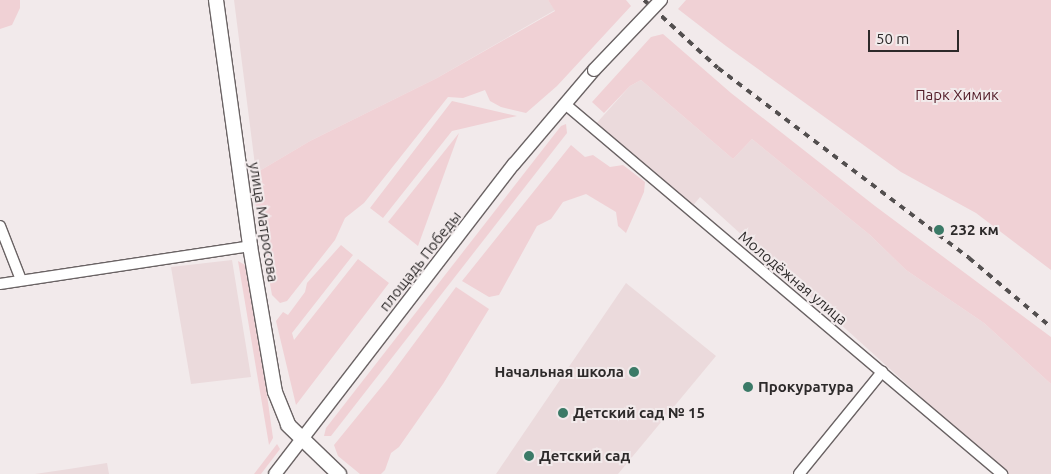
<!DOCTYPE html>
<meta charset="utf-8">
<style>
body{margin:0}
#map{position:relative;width:1051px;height:474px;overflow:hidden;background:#f2eaeb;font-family:Ubuntu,sans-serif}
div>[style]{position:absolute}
.built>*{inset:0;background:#ebdadc}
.green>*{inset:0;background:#f0d1d5}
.roads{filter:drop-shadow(1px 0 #6a6364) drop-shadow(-1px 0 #6a6364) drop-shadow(0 1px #6a6364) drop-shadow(0 -1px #6a6364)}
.minor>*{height:10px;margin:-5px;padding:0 5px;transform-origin:5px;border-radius:5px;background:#fff}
.tertiary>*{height:12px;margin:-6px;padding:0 6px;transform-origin:6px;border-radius:6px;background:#fff}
.secondary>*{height:14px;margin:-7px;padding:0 7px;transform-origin:7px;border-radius:7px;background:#fff}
.rail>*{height:4px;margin-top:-2px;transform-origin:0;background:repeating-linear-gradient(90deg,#534f4f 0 6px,transparent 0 12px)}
.bridges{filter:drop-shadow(1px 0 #6a6364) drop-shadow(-1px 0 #6a6364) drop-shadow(0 1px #6a6364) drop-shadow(0 -1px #6a6364)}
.tertiary-bridge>*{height:12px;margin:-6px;padding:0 6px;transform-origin:6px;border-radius:6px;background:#fff}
.dots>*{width:14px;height:14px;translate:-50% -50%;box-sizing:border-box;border:2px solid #f2eaeb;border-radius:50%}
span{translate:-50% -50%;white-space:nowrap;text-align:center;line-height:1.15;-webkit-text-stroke:4px #f2eaeb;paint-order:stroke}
.park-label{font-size:15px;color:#511b27}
.street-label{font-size:15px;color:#2d2a2a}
.poi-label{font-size:15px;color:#2d2a2a;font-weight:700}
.left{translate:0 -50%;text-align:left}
.right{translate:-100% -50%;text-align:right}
.scale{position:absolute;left:868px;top:30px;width:91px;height:22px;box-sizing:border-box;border:2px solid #2d2a2a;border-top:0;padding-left:6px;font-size:15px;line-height:18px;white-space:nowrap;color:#2d2a2a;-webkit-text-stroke:4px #f2eaeb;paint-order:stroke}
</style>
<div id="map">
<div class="built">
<i style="clip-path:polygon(234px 0,548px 0,555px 10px,437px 78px,310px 141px,256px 173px)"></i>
<i style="clip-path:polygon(641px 80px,733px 159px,752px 139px,870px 235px,906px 270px,984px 323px,1051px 384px,1051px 474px,1006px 474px,700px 197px,691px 208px,594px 126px,630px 86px)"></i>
<i style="clip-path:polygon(232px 260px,251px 377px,191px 384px,171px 267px)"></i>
<i style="clip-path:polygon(626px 283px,716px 356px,618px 474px,496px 474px)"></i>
<i style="clip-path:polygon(107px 463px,109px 474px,35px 474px,69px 469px)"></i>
</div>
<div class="green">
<i style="clip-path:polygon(0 0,20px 0,20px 8px,12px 25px,0 29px)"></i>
<i style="clip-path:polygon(548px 0,626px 0,631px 6px,557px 86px,526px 113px,501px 107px,490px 101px,485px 90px,463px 98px,448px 97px,364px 203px,345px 218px,335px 240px,287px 301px,280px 303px,272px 295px,254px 196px,256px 173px,310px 141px,437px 78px,555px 11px)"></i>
<i style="clip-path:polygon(686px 0,1051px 0,1051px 270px,976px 213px,901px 172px,726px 46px,678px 9px)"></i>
<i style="clip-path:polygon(663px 34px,731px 93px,875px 206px,1051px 337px,1051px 384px,984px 323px,906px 270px,870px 235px,752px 139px,733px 159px,641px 80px,630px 86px,604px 113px,592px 102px,651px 37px)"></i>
<i style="clip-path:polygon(452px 101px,517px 116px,452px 131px,383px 218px,370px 208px)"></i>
<i style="clip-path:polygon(566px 124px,567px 133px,331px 436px,324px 436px,326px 428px,561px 126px)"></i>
<i style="clip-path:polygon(459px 133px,418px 246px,388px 222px)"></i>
<i style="clip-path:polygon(571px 145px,585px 157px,593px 155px,610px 167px,623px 165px,645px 182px,644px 192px,626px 233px,618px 226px,616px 212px,586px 194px,563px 202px,551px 219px,537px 226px,499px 295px,489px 297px,462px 281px)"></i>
<i style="clip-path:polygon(341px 245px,353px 255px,292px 333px,294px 340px,358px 259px,389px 283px,296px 405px,276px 321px,283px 312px,288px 315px,305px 292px,307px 283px)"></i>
<i style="clip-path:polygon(238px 261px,245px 265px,266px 388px,273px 438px,269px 445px)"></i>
<i style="clip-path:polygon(456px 287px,489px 309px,443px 384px,399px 447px,391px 453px,385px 470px,381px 474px,360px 474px,338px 456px,334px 445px,387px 380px)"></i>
<i style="clip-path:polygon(277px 444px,280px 449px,261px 474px,254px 474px)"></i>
</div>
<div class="roads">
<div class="minor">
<i style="left:565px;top:104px;width:573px;rotate:40.25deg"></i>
<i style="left:0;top:226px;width:58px;rotate:68.7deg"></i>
<i style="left:0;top:284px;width:253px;rotate:-8.6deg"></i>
<i style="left:799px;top:474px;width:132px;rotate:-50.9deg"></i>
</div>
<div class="tertiary">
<i style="left:275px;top:474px;width:391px;rotate:-52.4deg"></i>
<i style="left:514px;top:164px;width:123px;rotate:-49.6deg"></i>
</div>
<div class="secondary">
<i style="left:216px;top:0;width:248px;rotate:82.1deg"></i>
<i style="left:250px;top:246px;width:148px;rotate:80.3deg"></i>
<i style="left:275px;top:392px;width:35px;rotate:68deg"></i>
<i style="left:288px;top:425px;width:71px;rotate:43.9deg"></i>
</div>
</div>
<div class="rail">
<i style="left:644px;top:0;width:100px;rotate:42.6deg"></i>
<i style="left:718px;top:68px;width:315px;rotate:37.1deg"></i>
<i style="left:969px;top:258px;width:107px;rotate:40.1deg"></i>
</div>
<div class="bridges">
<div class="tertiary-bridge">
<i style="left:594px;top:70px;width:97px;rotate:-46.3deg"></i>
</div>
</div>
<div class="dots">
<i style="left:939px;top:230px;background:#3b7a67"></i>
<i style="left:634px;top:372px;background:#3b7a67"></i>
<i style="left:748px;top:387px;background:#3b7a67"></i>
<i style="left:563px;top:413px;background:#3b7a67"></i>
<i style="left:529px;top:456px;background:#3b7a67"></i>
</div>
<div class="park-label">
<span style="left:957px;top:95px">Парк Химик</span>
</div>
<div class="street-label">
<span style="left:264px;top:222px;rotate:81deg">улица Матросова</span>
<span style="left:420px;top:261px;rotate:-52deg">площадь Победы</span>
<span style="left:793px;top:278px;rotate:40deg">Молодёжная улица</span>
</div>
<div class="poi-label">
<span class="left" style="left:950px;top:230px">232 км</span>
<span class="right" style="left:624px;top:372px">Начальная школа</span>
<span class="left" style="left:758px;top:387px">Прокуратура</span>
<span class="left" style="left:573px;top:413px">Детский сад № 15</span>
<span class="left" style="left:539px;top:456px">Детский сад</span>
</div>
<div class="scale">50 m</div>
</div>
